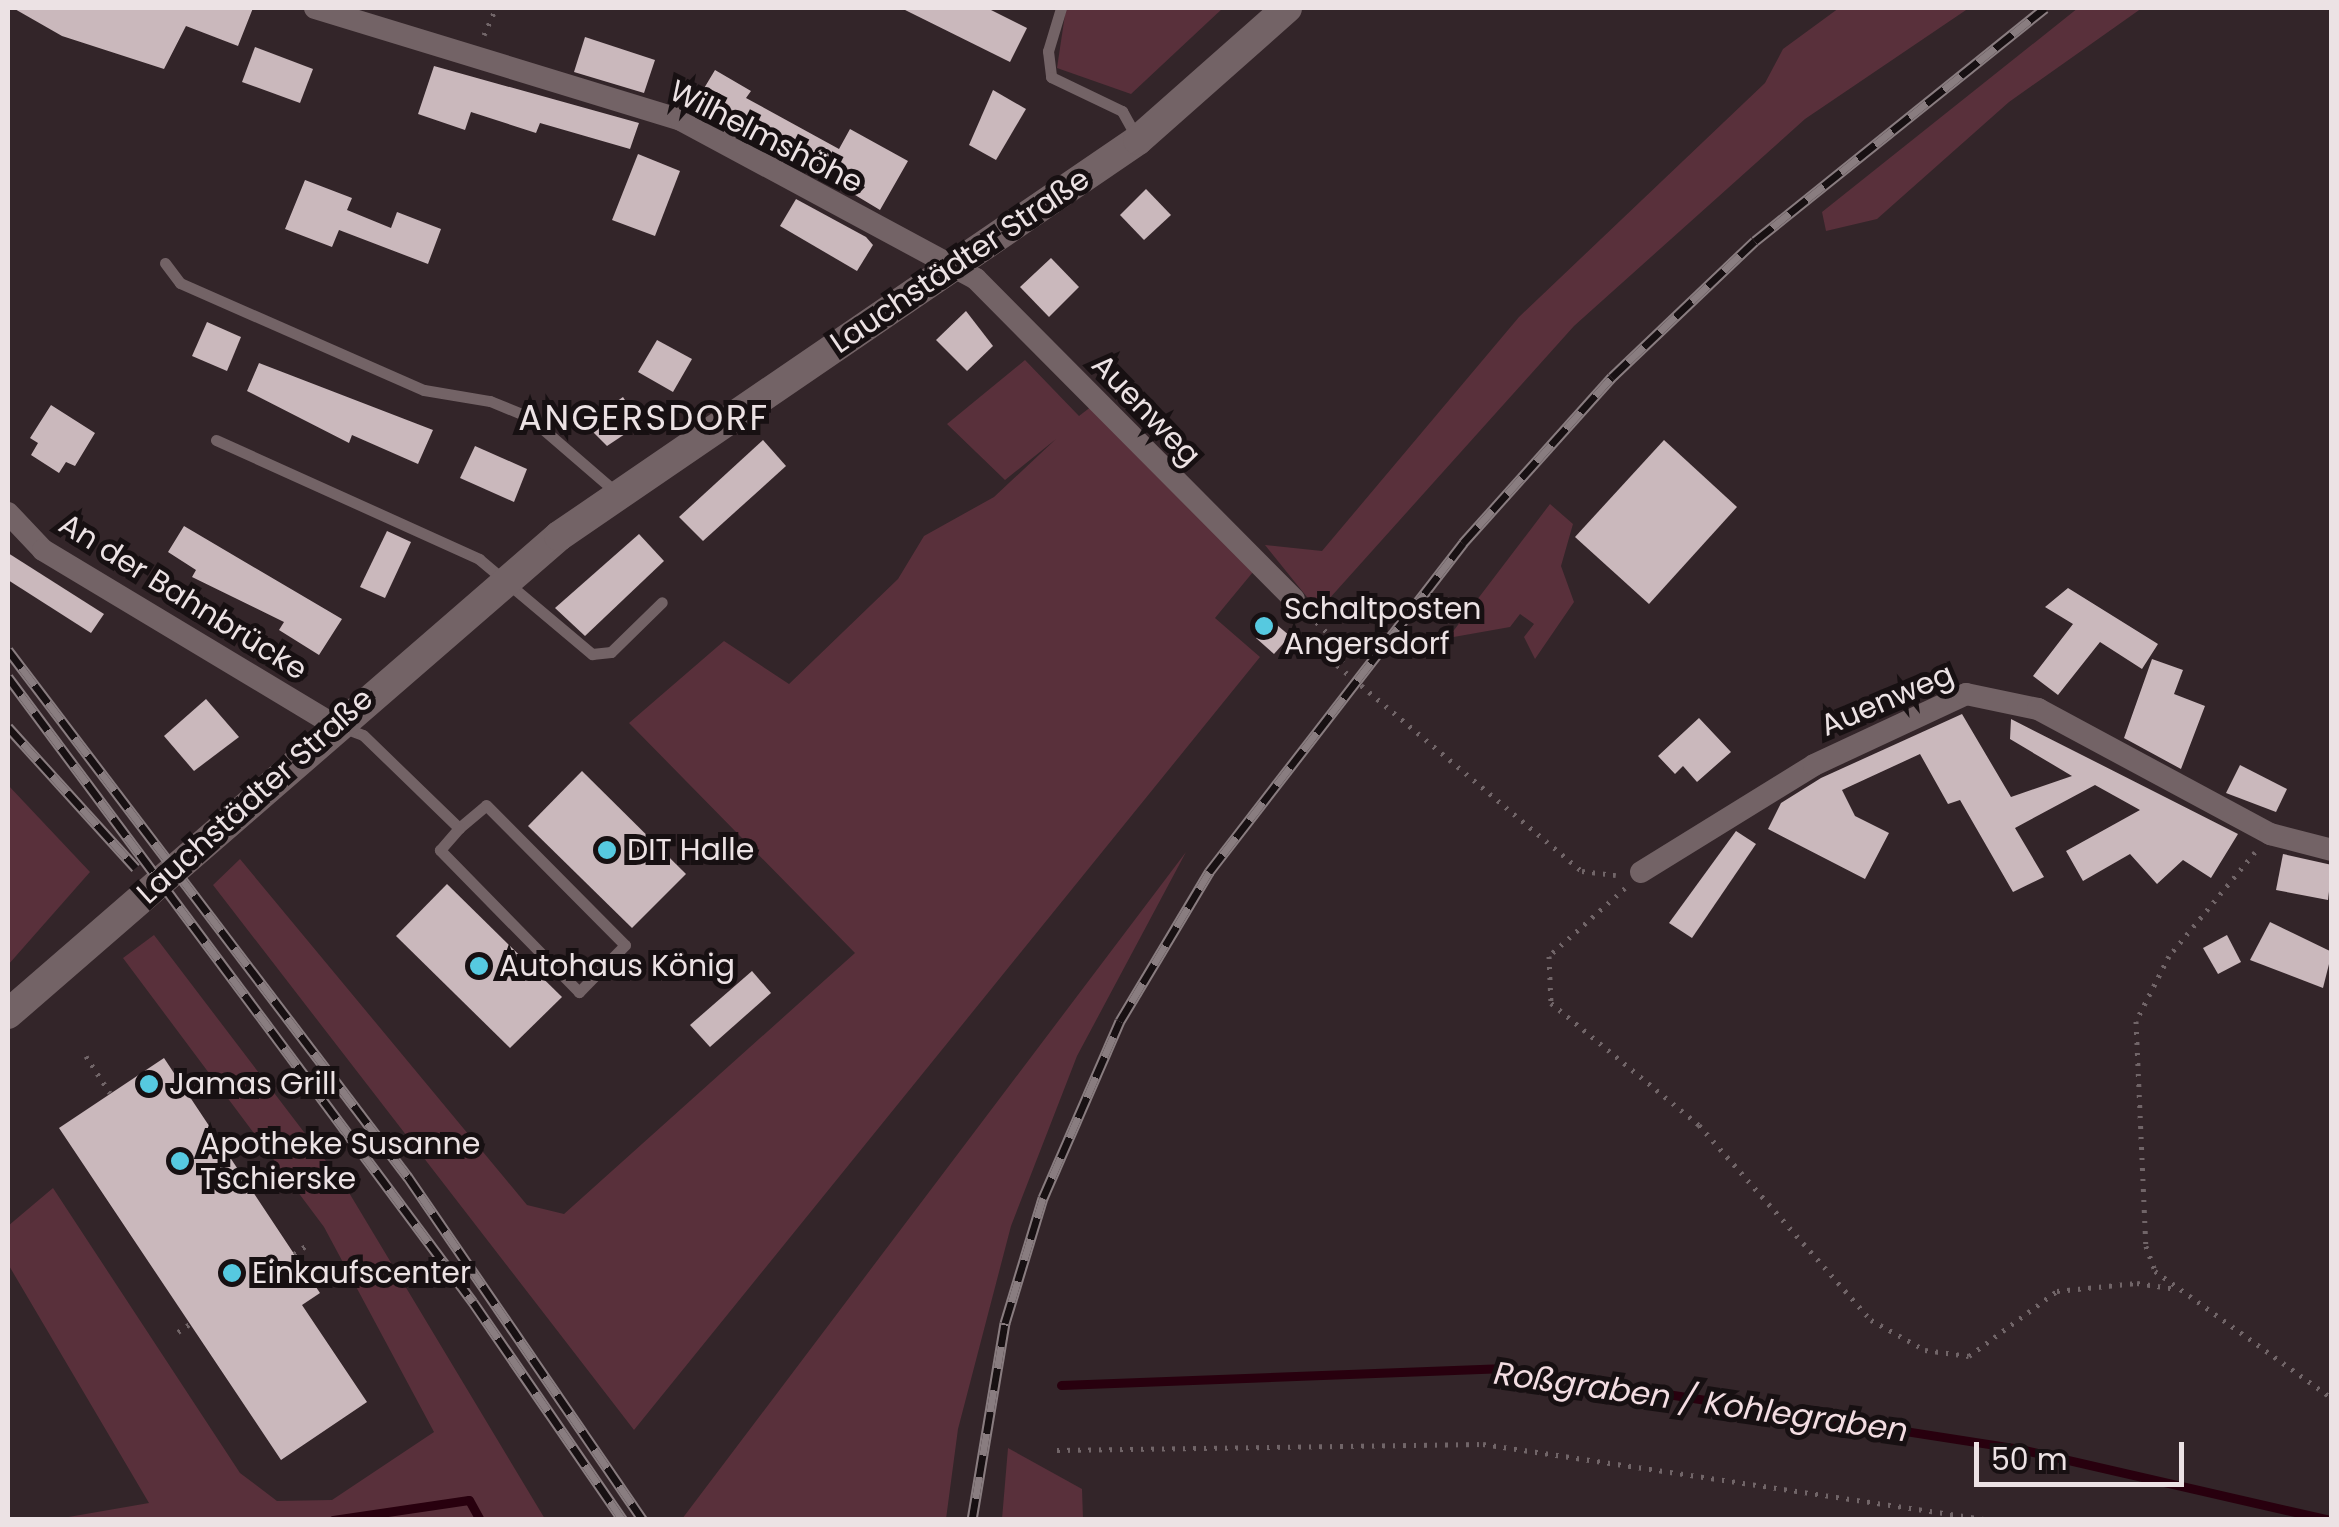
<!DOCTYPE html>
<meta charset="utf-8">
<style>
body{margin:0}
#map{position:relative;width:2339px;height:1527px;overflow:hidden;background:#332529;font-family:Poppins,sans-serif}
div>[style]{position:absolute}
.green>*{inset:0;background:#59303b}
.stream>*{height:9px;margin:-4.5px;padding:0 4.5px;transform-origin:4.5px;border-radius:4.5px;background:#28000e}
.building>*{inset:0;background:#cab8bc}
.path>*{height:5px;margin-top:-2.5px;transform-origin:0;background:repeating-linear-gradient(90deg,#716568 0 2.5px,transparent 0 10.5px)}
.lane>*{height:11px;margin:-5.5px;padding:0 5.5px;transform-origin:5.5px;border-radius:5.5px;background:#736366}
.street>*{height:22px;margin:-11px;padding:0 11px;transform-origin:11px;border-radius:11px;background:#736366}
.secondary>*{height:30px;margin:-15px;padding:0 15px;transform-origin:15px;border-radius:15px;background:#736366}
.rail>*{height:11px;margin-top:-5.5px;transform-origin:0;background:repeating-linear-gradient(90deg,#171012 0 22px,#897d80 0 44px);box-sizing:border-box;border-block:2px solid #897d80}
.dots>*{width:28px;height:28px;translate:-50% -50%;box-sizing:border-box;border:5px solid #171012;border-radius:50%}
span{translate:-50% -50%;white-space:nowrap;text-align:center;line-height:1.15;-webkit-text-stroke:10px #171012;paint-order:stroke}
.street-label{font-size:30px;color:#ece2e4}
.poi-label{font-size:30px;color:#ece2e4}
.left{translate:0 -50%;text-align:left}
.water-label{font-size:32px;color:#f3dde2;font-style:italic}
.quarter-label{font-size:35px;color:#ece2e4;letter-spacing:2.5px}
.frame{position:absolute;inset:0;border:10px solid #ece2e4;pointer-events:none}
.scale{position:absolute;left:1974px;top:1442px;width:210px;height:45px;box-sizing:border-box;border:5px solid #ece2e4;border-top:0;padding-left:12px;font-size:30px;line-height:35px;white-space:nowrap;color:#ece2e4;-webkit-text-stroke:8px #171012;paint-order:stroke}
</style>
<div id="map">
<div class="green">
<i style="clip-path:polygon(1066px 8px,1223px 8px,1131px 94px,1057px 68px)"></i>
<i style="clip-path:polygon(1839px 8px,1969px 8px,1805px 119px,1574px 326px,1311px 619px,1315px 607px,1265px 545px,1322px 551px,1519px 317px,1765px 83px,1783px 49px)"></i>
<i style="clip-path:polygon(2078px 8px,2142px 8px,2009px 102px,1877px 219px,1826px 231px,1822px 212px)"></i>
<i style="clip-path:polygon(1025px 360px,1079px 416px,1092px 406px,1253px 572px,1215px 618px,1260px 657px,634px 1430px,213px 885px,240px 859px,527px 1205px,564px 1214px,855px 953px,629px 723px,724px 641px,789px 684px,898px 579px,924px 536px,994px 497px,1056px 439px,1005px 480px,947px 424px)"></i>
<i style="clip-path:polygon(1550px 504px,1573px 524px,1561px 566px,1574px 602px,1535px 659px,1524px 637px,1534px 624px,1520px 614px,1510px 627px,1448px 638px)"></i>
<i style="clip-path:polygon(8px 785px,90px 872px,8px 965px)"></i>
<i style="clip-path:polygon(1186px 852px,1077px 1056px,1011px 1226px,958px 1429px,946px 1519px,682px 1519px)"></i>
<i style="clip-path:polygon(154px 935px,345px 1186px,545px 1519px,57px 1519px,149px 1503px,8px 1264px,8px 1226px,53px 1188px,240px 1473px,277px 1501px,332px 1500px,434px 1432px,324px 1227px,123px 958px)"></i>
<i style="clip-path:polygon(1008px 1448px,1082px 1489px,1083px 1519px,1002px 1519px)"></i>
</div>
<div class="stream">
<i style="left:1061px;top:1385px;width:439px;rotate:-2.2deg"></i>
<i style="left:1500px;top:1368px;width:526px;rotate:8.85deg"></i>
<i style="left:2020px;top:1449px;width:319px;rotate:12.9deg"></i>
<i style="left:333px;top:1520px;width:137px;rotate:-8.4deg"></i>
<i style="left:469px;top:1500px;width:23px;rotate:61deg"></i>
</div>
<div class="building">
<i style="clip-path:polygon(13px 8px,253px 8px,238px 46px,186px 26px,164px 69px,62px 36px)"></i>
<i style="clip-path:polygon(901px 8px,987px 8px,1027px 28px,1010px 62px)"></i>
<i style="clip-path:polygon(585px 37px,655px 60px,644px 93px,574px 72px)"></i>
<i style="clip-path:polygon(255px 47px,313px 69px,300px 103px,242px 82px)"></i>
<i style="clip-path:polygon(434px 66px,639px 123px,630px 149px,540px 123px,536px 133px,471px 112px,465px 130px,418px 114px)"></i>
<i style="clip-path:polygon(715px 70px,751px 91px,746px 98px,839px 149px,850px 129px,908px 161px,880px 210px,697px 100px)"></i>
<i style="clip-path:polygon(993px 90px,1026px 109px,996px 160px,969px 145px)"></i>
<i style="clip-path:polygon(638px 154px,680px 171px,655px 236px,612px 220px)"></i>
<i style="clip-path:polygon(305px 180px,352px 198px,347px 210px,391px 228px,397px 212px,441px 229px,428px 264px,339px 230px,332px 247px,285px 229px)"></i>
<i style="clip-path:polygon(1146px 189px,1171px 215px,1144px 240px,1120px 215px)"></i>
<i style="clip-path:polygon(796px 199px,866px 237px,873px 245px,857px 271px,780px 226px)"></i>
<i style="clip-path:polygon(1051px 258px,1079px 287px,1049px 317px,1020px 287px)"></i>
<i style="clip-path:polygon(966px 311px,993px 346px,967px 371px,936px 340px)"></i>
<i style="clip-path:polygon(207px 322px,241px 337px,227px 371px,192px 356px)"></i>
<i style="clip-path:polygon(657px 340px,692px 359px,673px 392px,638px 372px)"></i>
<i style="clip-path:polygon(259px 363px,433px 430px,418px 464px,352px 435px,349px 443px,247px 391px)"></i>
<i style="clip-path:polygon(623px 397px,640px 424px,607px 446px,585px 424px)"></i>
<i style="clip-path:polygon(51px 405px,95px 433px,75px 466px,66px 462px,59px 473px,31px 455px,38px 443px,30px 438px)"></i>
<i style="clip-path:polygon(763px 440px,786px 466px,703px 541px,679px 517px)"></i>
<i style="clip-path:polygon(1664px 440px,1737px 507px,1649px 604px,1575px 537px)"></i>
<i style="clip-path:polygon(475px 446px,527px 469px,514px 502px,460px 478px)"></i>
<i style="clip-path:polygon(184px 526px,342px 619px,319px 655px,279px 630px,284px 622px,192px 577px,196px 570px,168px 552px)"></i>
<i style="clip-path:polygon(387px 531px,411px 542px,385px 598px,360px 587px)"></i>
<i style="clip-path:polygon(639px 534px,664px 561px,585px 636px,555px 608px)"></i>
<i style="clip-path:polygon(8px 553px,104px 614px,91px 633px,8px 580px)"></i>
<i style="clip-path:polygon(2068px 588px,2158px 644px,2142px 669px,2100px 642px,2058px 695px,2033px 676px,2073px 624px,2045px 607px)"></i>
<i style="clip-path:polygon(1271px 620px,1290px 636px,1274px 654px,1256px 638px)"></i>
<i style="clip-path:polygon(2152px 659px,2183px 670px,2174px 694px,2205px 706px,2181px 769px,2124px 738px)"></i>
<i style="clip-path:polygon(206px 699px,239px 737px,194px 771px,164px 736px)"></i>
<i style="clip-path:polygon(1962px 714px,2011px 797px,2072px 776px,2010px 739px,2011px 719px,2238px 834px,2211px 878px,2183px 860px,2157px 884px,2130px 854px,2083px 881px,2066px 851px,2140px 810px,2095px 785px,2015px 828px,2044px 877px,2013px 892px,1960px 800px,1948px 804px,1920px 754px,1842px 790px,1855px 816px,1889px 833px,1865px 879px,1768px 829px,1781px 803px,1821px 778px)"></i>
<i style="clip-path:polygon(1699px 718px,1731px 752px,1697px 782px,1683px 766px,1675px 774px,1658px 756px)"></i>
<i style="clip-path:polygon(2240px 765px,2287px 789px,2276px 812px,2226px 793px)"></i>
<i style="clip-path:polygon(582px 771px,686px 874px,632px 928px,528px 826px)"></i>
<i style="clip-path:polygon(1736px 831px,1756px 844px,1692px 938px,1669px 923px)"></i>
<i style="clip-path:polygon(2283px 854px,2332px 865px,2328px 900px,2276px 890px)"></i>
<i style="clip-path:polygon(447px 884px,562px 997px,510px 1048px,396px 936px)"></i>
<i style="clip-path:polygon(2270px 922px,2332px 952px,2323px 988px,2250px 960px)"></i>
<i style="clip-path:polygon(2227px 935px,2241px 962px,2218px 974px,2203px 948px)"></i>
<i style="clip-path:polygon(752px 971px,771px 993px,710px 1047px,690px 1025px)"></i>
<i style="clip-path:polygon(164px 1058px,320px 1293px,302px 1305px,367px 1402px,281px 1460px,59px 1128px)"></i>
</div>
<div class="path">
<i style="left:484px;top:35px;width:30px;rotate:-66deg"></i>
<i style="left:1309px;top:615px;width:32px;rotate:44deg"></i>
<i style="left:1332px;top:637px;width:25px;rotate:63deg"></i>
<i style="left:1343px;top:659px;width:8px;rotate:135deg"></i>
<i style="left:1337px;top:665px;width:320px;rotate:40.1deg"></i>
<i style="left:1582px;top:871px;width:34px;rotate:7deg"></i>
<i style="left:2255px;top:852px;width:135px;rotate:129.6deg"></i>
<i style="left:2169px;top:956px;width:73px;rotate:116.9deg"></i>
<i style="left:2136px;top:1021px;width:225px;rotate:87.5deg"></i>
<i style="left:2146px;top:1246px;width:27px;rotate:70deg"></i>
<i style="left:2155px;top:1271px;width:218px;rotate:35.7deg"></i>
<i style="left:1625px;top:888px;width:102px;rotate:138.2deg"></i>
<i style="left:1549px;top:956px;width:47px;rotate:87.6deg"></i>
<i style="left:1551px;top:1003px;width:192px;rotate:39.5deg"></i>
<i style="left:1699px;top:1125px;width:260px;rotate:48.6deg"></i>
<i style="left:1871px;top:1320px;width:62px;rotate:29.1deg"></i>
<i style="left:1925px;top:1350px;width:44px;rotate:7.8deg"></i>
<i style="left:1969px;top:1356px;width:109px;rotate:-36.5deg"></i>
<i style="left:2057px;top:1291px;width:80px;rotate:-5.7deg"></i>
<i style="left:2137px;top:1283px;width:40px;rotate:8.5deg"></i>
<i style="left:86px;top:1056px;width:44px;rotate:57deg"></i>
<i style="left:294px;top:1254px;width:14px;rotate:-34deg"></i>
<i style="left:178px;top:1332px;width:14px;rotate:-34deg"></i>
<i style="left:1057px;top:1450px;width:426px;rotate:-0.8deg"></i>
<i style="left:1483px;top:1444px;width:513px;rotate:8.53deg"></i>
</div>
<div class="lane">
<i style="left:1061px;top:8px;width:45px;rotate:106.8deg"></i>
<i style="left:1048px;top:51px;width:26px;rotate:83deg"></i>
<i style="left:1051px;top:77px;width:79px;rotate:25.6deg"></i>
<i style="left:1122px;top:111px;width:29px;rotate:61deg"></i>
<i style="left:165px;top:263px;width:25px;rotate:53deg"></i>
<i style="left:180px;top:283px;width:266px;rotate:23.7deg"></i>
<i style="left:424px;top:390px;width:67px;rotate:9.5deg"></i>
<i style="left:490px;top:401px;width:42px;rotate:22.3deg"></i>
<i style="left:529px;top:417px;width:116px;rotate:40.8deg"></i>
<i style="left:216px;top:440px;width:289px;rotate:24.3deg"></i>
<i style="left:479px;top:559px;width:148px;rotate:40.1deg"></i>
<i style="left:592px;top:654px;width:19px;rotate:-6deg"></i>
<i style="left:611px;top:652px;width:71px;rotate:-44.4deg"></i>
<i style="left:342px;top:727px;width:22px;rotate:21deg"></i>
<i style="left:363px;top:735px;width:134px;rotate:44.1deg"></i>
<i style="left:459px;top:828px;width:35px;rotate:-40deg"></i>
<i style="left:486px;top:805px;width:197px;rotate:45.2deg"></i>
<i style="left:625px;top:945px;width:66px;rotate:134.4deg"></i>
<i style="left:579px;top:992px;width:199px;rotate:-134.4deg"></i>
<i style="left:440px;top:850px;width:29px;rotate:-49deg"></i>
</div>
<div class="street">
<i style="left:315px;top:8px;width:383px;rotate:17deg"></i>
<i style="left:681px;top:120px;width:335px;rotate:28.3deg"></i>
<i style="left:976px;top:279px;width:451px;rotate:45.2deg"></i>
<i style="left:8px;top:513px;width:51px;rotate:46.6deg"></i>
<i style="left:43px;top:550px;width:338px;rotate:31deg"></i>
<i style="left:1641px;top:872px;width:203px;rotate:-31.7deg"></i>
<i style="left:1814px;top:765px;width:168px;rotate:-25deg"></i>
<i style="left:1966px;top:694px;width:74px;rotate:11.8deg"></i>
<i style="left:2038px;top:709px;width:264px;rotate:28.3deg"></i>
<i style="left:2270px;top:834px;width:64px;rotate:14.5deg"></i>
</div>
<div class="secondary">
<i style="left:8px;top:1014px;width:729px;rotate:-40.94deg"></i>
<i style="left:559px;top:536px;width:701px;rotate:-34.37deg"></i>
<i style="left:1138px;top:140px;width:199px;rotate:-41.5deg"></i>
</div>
<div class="rail">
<i style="left:8px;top:650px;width:662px;rotate:52.8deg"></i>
<i style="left:408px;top:1177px;width:416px;rotate:55.6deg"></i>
<i style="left:8px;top:677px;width:779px;rotate:53.35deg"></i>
<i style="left:473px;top:1302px;width:265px;rotate:55.5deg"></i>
<i style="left:8px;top:727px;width:190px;rotate:47.8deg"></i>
<i style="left:972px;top:1520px;width:200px;rotate:-80.5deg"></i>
<i style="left:1005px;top:1323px;width:131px;rotate:-73.1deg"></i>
<i style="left:1043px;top:1198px;width:193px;rotate:-66.5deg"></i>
<i style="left:1120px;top:1021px;width:174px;rotate:-59.1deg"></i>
<i style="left:1209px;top:872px;width:416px;rotate:-52.3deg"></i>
<i style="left:1463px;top:543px;width:223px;rotate:-48.1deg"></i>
<i style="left:1612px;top:377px;width:197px;rotate:-43.6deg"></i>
<i style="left:1755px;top:241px;width:372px;rotate:-38.8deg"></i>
</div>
<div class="dots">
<i style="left:1264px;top:626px;background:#56c9e0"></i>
<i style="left:607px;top:850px;background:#56c9e0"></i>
<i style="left:479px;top:966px;background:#56c9e0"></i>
<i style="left:149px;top:1084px;background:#56c9e0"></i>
<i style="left:180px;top:1161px;background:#56c9e0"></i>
<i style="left:232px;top:1273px;background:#56c9e0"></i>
</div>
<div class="street-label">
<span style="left:766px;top:137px;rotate:27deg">Wilhelmshöhe</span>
<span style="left:960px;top:261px;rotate:-34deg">Lauchstädter Straße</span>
<span style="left:1146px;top:410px;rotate:46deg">Auenweg</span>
<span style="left:183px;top:597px;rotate:32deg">An der Bahnbrücke</span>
<span style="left:1887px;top:700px;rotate:-23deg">Auenweg</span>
<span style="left:255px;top:796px;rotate:-42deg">Lauchstädter Straße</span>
</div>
<div class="poi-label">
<span class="left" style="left:1284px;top:626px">Schaltposten<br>Angersdorf</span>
<span class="left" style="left:627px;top:850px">DIT Halle</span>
<span class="left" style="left:499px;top:966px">Autohaus König</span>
<span class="left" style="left:169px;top:1084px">Jamas Grill</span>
<span class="left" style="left:200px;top:1161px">Apotheke Susanne<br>Tschierske</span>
<span class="left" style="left:252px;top:1273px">Einkaufscenter</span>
</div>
<div class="water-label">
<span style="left:1701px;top:1402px;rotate:8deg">Roßgraben / Kohlegraben</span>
</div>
<div class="quarter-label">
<span style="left:644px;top:418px">ANGERSDORF</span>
</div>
<div class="frame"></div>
<div class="scale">50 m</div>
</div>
